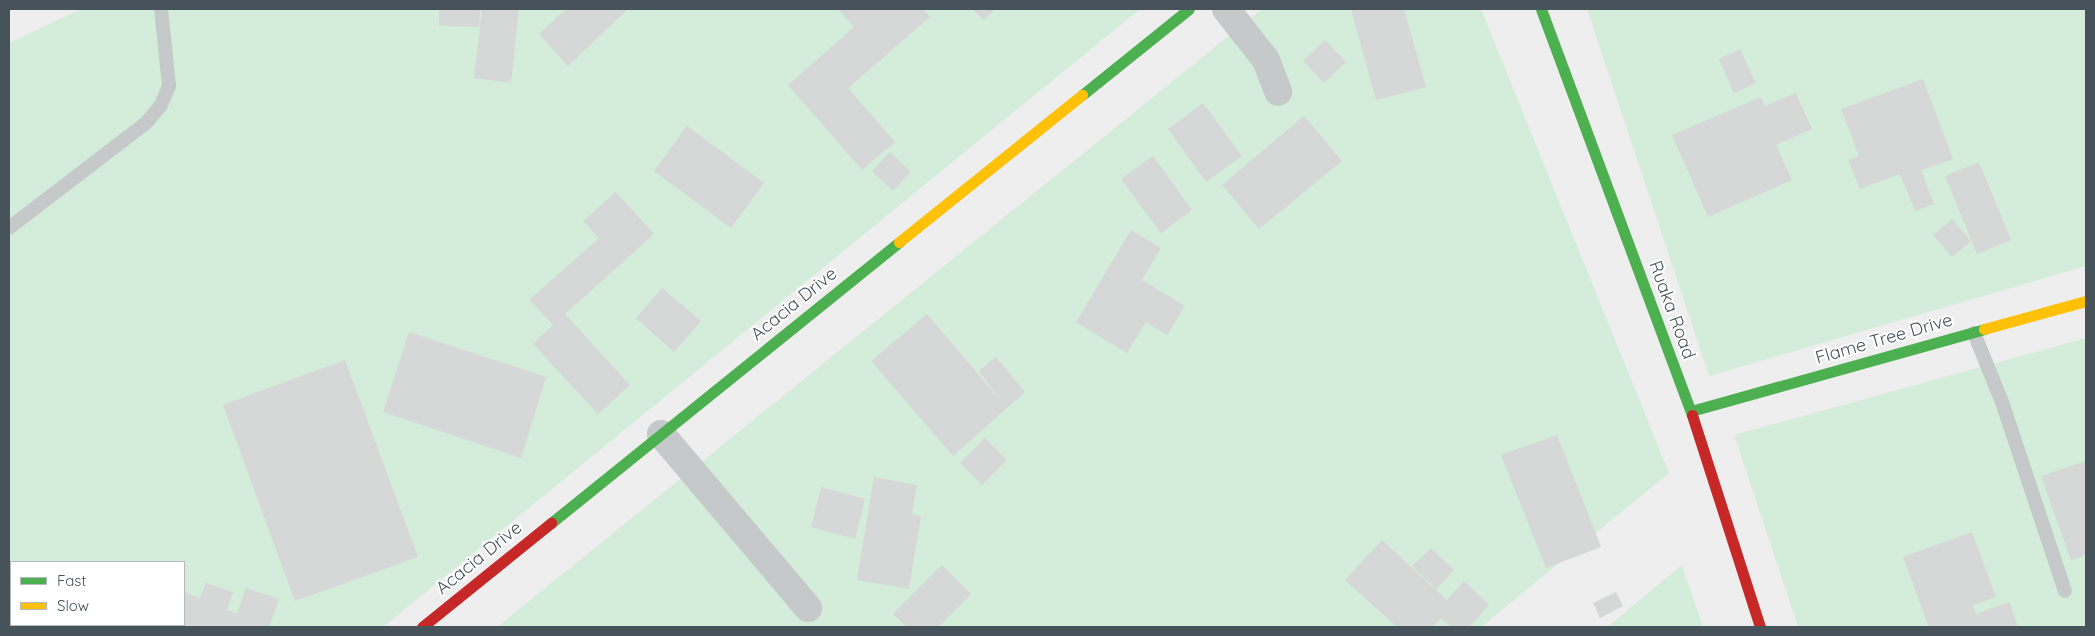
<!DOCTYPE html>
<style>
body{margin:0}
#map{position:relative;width:2095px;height:636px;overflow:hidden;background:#efeeee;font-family:Quicksand,sans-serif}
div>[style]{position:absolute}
.green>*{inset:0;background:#d3edda}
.building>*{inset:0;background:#d6d7d7}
.lane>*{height:14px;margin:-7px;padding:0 7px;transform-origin:7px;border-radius:7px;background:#c6c9ca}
.street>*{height:28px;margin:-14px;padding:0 14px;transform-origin:14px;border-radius:14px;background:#c6c9ca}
.fast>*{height:11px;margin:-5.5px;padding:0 5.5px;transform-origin:5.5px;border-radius:5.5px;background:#4caf50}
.slow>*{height:11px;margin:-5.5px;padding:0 5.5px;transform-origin:5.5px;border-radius:5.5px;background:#ffc107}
.jam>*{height:11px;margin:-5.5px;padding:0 5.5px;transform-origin:5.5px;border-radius:5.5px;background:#c62828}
span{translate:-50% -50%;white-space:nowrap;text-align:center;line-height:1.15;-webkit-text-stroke:4px #fff;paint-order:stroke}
.street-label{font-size:18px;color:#46535a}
.frame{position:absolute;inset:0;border:10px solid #46535a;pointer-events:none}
.legend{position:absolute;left:10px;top:561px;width:175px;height:65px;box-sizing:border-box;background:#fff;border:1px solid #b5babd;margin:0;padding:6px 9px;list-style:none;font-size:15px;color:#46535a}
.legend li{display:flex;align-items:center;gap:10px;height:25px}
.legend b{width:25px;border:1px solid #b5babd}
</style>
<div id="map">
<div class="green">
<i style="clip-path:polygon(evenodd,81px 9px,1140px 9px,383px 627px,9px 627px,9px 43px,81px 9px,11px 562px,184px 562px,184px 625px,11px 625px,11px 562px)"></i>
<i style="clip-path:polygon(1262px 9px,1481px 9px,1669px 473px,1481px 627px,497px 627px)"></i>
<i style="clip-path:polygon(1587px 9px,2086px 9px,2086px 266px,1709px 376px)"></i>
<i style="clip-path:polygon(2086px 338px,2086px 627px,1798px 627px,1734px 435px)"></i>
<i style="clip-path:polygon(1682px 565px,1703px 627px,1607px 627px)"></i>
</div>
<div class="building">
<i style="clip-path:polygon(439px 9px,480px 9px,479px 27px,439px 26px)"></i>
<i style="clip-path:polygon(482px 9px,519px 9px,511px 83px,474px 78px)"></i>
<i style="clip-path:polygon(566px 9px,628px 9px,568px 66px,539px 34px)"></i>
<i style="clip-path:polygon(838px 9px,923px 9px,930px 17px,848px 88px,895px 142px,862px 170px,788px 85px,854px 27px)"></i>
<i style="clip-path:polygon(972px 9px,995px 9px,984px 20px)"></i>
<i style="clip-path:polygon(1351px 9px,1404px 9px,1426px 87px,1376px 100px)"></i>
<i style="clip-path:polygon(1325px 40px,1346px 62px,1324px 83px,1303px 61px)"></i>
<i style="clip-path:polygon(1740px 49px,1756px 83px,1734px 93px,1719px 59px)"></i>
<i style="clip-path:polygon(1923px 79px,1953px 159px,1921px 170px,1934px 204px,1915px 211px,1900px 174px,1860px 189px,1848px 160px,1859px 156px,1841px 109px)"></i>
<i style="clip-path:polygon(1796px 93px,1812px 129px,1776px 145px,1792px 180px,1708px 217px,1672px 135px,1761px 97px,1765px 106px)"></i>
<i style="clip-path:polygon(1203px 103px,1242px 156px,1206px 182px,1168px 129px)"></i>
<i style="clip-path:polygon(1304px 116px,1342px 161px,1259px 229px,1222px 185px)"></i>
<i style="clip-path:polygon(687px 126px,764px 183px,731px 228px,654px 171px)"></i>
<i style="clip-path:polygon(890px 152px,911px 172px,893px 191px,872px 171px)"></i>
<i style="clip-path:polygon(1153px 156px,1192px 210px,1161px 233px,1121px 179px)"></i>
<i style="clip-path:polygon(1979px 162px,2011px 240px,1977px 254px,1945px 176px)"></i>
<i style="clip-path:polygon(616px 192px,654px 234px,565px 314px,630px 385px,598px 414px,533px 344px,553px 325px,529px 300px,599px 238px,583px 221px)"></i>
<i style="clip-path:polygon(1952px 219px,1971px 241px,1952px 257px,1933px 235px)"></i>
<i style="clip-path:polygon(1131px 230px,1161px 248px,1142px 280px,1185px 306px,1167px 335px,1146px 322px,1127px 353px,1076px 322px)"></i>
<i style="clip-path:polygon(662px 288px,701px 321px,674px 352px,636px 318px)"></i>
<i style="clip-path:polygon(927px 314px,1002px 402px,979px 371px,996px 357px,1025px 392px,953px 456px,871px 361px)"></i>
<i style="clip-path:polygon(409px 332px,546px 377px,521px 458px,383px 412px)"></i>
<i style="clip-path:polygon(345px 360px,418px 557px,295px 601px,223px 405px)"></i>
<i style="clip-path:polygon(1557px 435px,1601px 547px,1546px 568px,1501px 455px)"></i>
<i style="clip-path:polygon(985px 438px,1007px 460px,982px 485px,960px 463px)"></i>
<i style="clip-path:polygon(2086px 461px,2086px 555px,2071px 560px,2041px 476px)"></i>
<i style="clip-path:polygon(874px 477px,917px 485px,912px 514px,921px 516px,909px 589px,857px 580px)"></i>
<i style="clip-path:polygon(821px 487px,865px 499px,855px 539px,811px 527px)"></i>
<i style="clip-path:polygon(1972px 532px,1996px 597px,1973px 605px,1976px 614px,2009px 602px,2018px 627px,1929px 627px,1903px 557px)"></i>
<i style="clip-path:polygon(1382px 540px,1447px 600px,1464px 581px,1489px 605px,1469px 627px,1452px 627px,1441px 618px,1432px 627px,1397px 627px,1345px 580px)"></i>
<i style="clip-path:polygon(1431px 548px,1454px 570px,1436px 589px,1412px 566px)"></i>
<i style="clip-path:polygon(942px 565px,971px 594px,938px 627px,907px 627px,893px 614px)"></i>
<i style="clip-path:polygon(206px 583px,233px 592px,227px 610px,237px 614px,246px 588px,279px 599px,269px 627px,137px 625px,184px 625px,184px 592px,200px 598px)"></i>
<i style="clip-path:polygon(1616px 592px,1623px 606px,1600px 618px,1593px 603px)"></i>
</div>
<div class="lane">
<i style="left:9px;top:228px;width:173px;rotate:-37.5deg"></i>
<i style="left:146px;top:123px;width:23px;rotate:-50deg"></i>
<i style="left:161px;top:105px;width:21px;rotate:-67deg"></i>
<i style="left:169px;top:86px;width:77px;rotate:-95.9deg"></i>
<i style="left:1974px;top:333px;width:74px;rotate:67.9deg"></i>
<i style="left:2002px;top:402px;width:199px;rotate:71.6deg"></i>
</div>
<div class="street">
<i style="left:1226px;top:9px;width:65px;rotate:51.9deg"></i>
<i style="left:1266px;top:60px;width:34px;rotate:69deg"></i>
<i style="left:661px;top:434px;width:228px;rotate:49.8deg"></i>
</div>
<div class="fast">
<i style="left:1541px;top:9px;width:433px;rotate:69.6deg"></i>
<i style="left:1082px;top:95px;width:137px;rotate:-38.8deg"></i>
<i style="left:1691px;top:411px;width:304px;rotate:-15.6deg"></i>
<i style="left:551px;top:523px;width:447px;rotate:-38.9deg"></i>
</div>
<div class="slow">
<i style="left:899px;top:242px;width:235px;rotate:-38.8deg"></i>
<i style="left:1984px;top:329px;width:106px;rotate:-15.4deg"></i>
</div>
<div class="jam">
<i style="left:1692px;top:415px;width:223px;rotate:72.2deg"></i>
<i style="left:422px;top:627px;width:166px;rotate:-38.9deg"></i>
</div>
<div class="street-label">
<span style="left:794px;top:304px;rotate:-39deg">Acacia Drive</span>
<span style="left:1672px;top:310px;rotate:70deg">Ruaka Road</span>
<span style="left:1884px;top:339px;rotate:-16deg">Flame Tree Drive</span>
<span style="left:479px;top:558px;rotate:-39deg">Acacia Drive</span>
</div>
<div class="frame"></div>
<ul class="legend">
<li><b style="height:6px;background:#4caf50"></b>Fast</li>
<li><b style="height:6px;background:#ffc107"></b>Slow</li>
</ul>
</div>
